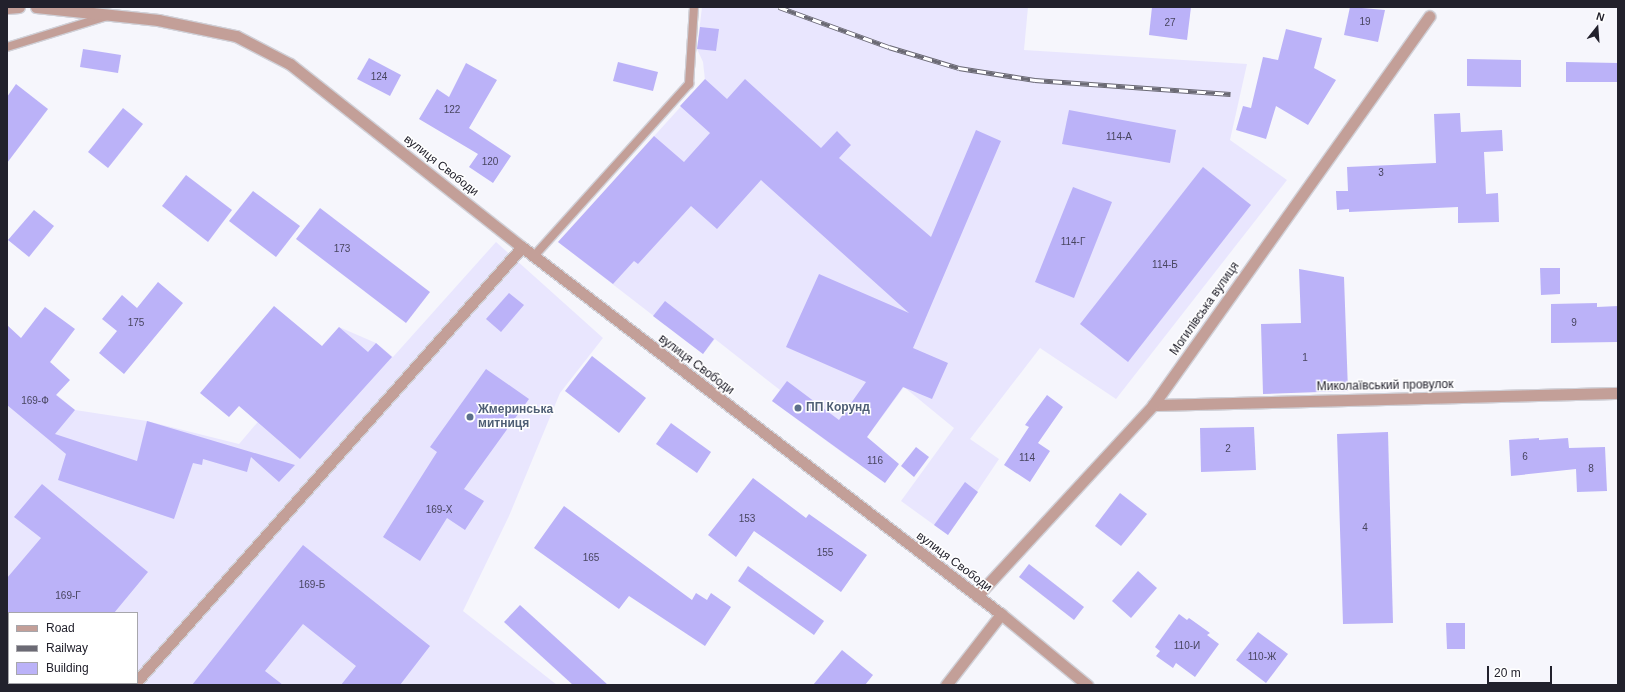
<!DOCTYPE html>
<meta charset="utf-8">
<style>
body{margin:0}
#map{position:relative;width:1625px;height:692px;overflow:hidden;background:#f6f6fc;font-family:Arial,sans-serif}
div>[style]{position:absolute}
.built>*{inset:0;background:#e9e6fe}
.building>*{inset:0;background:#bbb2f8}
.roads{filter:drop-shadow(1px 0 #d0d0d7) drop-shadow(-1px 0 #d0d0d7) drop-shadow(0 1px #d0d0d7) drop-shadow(0 -1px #d0d0d7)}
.service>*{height:8px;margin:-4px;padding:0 4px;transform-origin:4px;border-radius:4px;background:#c39f98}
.minor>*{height:11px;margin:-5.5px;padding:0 5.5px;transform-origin:5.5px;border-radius:5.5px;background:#c39f98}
.tertiary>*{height:11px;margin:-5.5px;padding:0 5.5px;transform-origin:5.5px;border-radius:5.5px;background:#c39f98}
.rail>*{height:4.5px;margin-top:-2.25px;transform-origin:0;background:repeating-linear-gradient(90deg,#fff 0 9px,#6b6a74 0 18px);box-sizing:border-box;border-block:1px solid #6b6a74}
.dots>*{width:11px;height:11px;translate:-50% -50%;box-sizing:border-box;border:2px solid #fff;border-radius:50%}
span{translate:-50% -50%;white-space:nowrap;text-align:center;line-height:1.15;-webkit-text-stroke:3px #fff;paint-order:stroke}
.number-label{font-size:10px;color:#48455f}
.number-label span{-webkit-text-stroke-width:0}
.street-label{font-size:12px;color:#22212c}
.service-label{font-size:12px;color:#4e5e75;font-weight:700}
.left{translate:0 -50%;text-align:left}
.frame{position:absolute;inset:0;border:8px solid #22212c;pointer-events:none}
.legend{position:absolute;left:8px;top:612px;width:130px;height:72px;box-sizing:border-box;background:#fff;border:1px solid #a7a6ab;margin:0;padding:5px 7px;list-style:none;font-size:12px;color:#22212c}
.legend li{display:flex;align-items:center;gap:8px;height:20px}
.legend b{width:20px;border:1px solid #a7a6ab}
.north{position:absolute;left:1577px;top:8px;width:40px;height:40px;-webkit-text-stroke:3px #fff;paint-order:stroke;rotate:17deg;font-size:11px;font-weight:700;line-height:16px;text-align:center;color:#22212c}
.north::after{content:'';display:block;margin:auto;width:14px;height:18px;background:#22212c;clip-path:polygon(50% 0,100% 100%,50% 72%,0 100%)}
.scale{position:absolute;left:1487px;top:666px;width:65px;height:18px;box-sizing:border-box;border:2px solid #22212c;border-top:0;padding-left:5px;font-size:12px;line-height:14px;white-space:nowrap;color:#22212c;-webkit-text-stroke:3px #fff;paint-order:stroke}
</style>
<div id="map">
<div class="built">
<i style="clip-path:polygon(702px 7px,1028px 7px,1024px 50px,1247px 64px,1230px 140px,1287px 180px,1116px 399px,1040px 348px,970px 439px,999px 459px,948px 535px,901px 501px,954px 428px,904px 387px,851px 459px,772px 401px,780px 390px,715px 339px,703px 354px,558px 242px,705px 80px,703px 62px,697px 49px)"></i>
<i style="clip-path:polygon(evenodd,496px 242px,603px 338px,560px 393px,509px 516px,463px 611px,557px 685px,7px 685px,7px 365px,51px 390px,75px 410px,147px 421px,239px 444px,339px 327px,376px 343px,393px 357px,496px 242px,9px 613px,137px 613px,137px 683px,9px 683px,9px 613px)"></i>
</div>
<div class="building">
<i style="clip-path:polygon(1152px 7px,1191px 7px,1187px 40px,1149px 35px)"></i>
<i style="clip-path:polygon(1350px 7px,1385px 10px,1378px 42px,1344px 35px)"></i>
<i style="clip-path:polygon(700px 27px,719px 29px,716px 51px,697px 49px)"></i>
<i style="clip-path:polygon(1286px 29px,1322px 38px,1314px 68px,1336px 80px,1308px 125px,1276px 106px,1266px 139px,1236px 130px,1243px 106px,1251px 108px,1263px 57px,1278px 60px)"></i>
<i style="clip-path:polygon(83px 49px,121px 55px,118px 73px,80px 67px)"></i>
<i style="clip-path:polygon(369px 58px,401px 75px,390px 96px,357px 79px)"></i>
<i style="clip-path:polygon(1467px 59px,1521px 60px,1521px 87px,1467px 86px)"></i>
<i style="clip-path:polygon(618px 62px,658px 72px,653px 91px,613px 81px)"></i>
<i style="clip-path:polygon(1566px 62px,1618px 63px,1618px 82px,1566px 82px)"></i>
<i style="clip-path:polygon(466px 63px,497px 80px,469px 128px,511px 156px,493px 183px,469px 167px,478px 154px,419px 119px,437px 89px,449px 97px)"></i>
<i style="clip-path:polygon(705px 79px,727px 99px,745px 79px,821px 148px,837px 131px,851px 145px,839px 158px,931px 237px,976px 130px,1001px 141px,913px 348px,948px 363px,932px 399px,903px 387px,867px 437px,899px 464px,885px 483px,772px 401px,787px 381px,839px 420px,866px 382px,786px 347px,819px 274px,909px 313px,761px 180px,717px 229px,691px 206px,638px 264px,634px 261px,613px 284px,558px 242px,654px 136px,684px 162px,710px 133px,680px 106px)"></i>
<i style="clip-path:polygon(16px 84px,48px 109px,7px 163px,7px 97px)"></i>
<i style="clip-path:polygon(123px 108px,143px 124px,108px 168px,88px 152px)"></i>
<i style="clip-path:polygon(1069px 110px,1176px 130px,1170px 163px,1062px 144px)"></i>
<i style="clip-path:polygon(1460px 113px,1461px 132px,1502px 130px,1503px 151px,1484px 152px,1486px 194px,1498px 193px,1499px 222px,1458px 223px,1458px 207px,1349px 212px,1349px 209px,1337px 210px,1336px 191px,1348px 191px,1347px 167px,1436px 163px,1434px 114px)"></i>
<i style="clip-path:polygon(1203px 167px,1251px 205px,1128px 362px,1080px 324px)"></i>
<i style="clip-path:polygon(186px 175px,232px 210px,208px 242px,162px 206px)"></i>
<i style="clip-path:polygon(1073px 187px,1112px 202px,1074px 298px,1035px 282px)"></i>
<i style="clip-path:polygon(253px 191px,300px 226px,276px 257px,229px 221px)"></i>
<i style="clip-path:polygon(320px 208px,430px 292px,406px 323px,296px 239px)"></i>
<i style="clip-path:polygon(34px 210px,54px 226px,29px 257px,8px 240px)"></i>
<i style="clip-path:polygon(1540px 268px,1560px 268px,1560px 294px,1541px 295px)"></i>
<i style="clip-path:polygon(1299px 269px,1344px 277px,1348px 391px,1263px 394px,1261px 324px,1301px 323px)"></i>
<i style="clip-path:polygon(158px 282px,183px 303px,124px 374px,99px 353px,117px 331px,102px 319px,122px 295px,137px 308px)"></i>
<i style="clip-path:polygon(509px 293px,524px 305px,501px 332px,486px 319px)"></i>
<i style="clip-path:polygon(665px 301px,714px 339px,703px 354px,653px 316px)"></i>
<i style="clip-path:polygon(1597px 303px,1597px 307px,1618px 306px,1618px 342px,1551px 343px,1551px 304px)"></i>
<i style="clip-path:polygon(274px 306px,322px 346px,339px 327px,368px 352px,376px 343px,392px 357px,300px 459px,239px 406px,229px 417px,200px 393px)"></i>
<i style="clip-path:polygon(45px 307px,75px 329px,50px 362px,70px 380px,56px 395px,75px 410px,55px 434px,137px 461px,147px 421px,295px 465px,279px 482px,251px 457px,247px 472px,203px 459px,202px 465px,193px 463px,174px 519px,58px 480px,66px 454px,7px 405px,7px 325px,21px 338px)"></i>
<i style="clip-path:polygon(592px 356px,646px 398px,619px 433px,565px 391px)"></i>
<i style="clip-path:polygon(486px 369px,529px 399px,464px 489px,484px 501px,465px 530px,447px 518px,420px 561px,383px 537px,437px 452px,430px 447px)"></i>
<i style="clip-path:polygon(1047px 395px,1063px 407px,1038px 443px,1050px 451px,1030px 482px,1004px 465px,1029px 427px,1025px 425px)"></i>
<i style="clip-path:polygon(671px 423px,711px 452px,697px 473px,656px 444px)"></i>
<i style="clip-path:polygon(1254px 427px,1256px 470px,1201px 472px,1200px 428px)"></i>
<i style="clip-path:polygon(1388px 432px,1393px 623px,1343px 624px,1337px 434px)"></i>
<i style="clip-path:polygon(1539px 438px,1539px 440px,1568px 438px,1569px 448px,1605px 447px,1607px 491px,1577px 492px,1576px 469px,1511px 476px,1509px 440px)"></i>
<i style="clip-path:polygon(916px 447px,929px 457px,914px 477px,901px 466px)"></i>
<i style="clip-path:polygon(753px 478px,806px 518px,809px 514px,867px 555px,841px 592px,754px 531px,736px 557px,708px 535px)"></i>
<i style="clip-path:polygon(965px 482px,978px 492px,948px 535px,934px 525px)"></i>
<i style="clip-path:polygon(42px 484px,148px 572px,114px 613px,7px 613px,7px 578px,41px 538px,14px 517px)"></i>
<i style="clip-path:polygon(1120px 493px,1147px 514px,1121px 546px,1095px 526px)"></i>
<i style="clip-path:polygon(564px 506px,692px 600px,696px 593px,707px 600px,711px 593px,731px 607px,705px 646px,629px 596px,619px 609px,534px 548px)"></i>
<i style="clip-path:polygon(303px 545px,430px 646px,400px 685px,341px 685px,356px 666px,303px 624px,265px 671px,283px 685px,192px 685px)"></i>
<i style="clip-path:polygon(1029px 564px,1084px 607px,1074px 620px,1019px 577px)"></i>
<i style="clip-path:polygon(748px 566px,824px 621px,814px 635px,738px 581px)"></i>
<i style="clip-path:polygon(1138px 571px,1157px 588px,1131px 618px,1112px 601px)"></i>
<i style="clip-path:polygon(520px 605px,608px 685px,573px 685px,504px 622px)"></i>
<i style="clip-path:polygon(1179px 614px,1187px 620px,1189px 618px,1210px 633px,1207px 635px,1219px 644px,1195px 677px,1176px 663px,1173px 668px,1156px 656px,1160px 651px,1155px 647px)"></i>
<i style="clip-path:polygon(1446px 623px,1465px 623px,1465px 649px,1447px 649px)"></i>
<i style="clip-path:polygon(1258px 632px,1288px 654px,1266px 683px,1236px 660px)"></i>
<i style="clip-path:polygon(842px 650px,873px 675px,865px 685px,813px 685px)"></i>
</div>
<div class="roads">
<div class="service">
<i style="left:7px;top:47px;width:105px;rotate:-17.2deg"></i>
<i style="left:534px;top:256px;width:232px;rotate:-48deg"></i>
<i style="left:689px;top:84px;width:77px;rotate:-86.3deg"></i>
</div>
<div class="minor">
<i style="left:1153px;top:405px;width:465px;rotate:-1.5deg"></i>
<i style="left:977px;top:596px;width:260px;rotate:-47.3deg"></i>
<i style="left:1153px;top:405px;width:477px;rotate:-54.6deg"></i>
<i style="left:137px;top:681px;width:580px;rotate:-48.42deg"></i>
<i style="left:946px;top:685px;width:90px;rotate:-52.2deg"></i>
</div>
<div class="tertiary">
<i style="left:36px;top:7px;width:123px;rotate:6.1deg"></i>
<i style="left:158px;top:20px;width:80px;rotate:11.6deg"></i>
<i style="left:236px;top:36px;width:61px;rotate:27.4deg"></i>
<i style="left:290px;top:64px;width:295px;rotate:38.3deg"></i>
<i style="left:522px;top:247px;width:603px;rotate:37.46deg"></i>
<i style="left:1001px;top:614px;width:112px;rotate:39.5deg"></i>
<i style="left:7px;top:8px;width:12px;rotate:-5deg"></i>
</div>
</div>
<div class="rail">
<i style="left:779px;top:7px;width:117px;rotate:20deg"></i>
<i style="left:889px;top:47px;width:73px;rotate:16.7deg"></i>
<i style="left:959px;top:68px;width:77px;rotate:9deg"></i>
<i style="left:1035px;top:80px;width:196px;rotate:4.1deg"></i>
</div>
<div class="dots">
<i style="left:798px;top:408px;background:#5c6f8a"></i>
<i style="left:470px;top:417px;background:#5c6f8a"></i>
</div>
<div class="number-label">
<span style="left:1365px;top:22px">19</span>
<span style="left:1170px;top:23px">27</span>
<span style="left:379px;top:77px">124</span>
<span style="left:452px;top:110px">122</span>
<span style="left:1119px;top:137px">114-А</span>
<span style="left:490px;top:162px">120</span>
<span style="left:1381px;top:173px">3</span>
<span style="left:1073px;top:242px">114-Г</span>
<span style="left:342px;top:249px">173</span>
<span style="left:1165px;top:265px">114-Б</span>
<span style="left:136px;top:323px">175</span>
<span style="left:1574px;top:323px">9</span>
<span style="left:1305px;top:358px">1</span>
<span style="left:35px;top:401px">169-Ф</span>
<span style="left:1228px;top:449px">2</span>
<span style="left:1525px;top:457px">6</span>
<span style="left:1027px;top:458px">114</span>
<span style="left:875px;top:461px">116</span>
<span style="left:1591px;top:469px">8</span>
<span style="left:439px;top:510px">169-Х</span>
<span style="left:747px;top:519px">153</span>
<span style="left:1365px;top:528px">4</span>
<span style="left:825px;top:553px">155</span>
<span style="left:591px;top:558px">165</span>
<span style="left:312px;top:585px">169-Б</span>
<span style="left:68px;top:596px">169-Г</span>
<span style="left:1187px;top:646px">110-И</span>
<span style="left:1262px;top:657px">110-Ж</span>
</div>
<div class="street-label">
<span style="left:441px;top:166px;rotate:38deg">вулиця Свободи</span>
<span style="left:1205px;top:309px;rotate:-55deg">Могилівська вулиця</span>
<span style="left:696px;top:365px;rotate:37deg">вулиця Свободи</span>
<span style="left:1385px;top:386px;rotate:-1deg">Миколаївський провулок</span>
<span style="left:954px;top:562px;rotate:37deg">вулиця Свободи</span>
</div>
<div class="service-label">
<span class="left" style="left:806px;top:408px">ПП Корунд</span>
<span class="left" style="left:478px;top:417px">Жмеринська<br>митниця</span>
</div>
<div class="frame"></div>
<ul class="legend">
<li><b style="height:5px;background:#c39f98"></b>Road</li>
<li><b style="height:5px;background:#6b6a74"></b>Railway</li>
<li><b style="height:11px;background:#bbb2f8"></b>Building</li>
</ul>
<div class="north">N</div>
<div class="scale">20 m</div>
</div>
